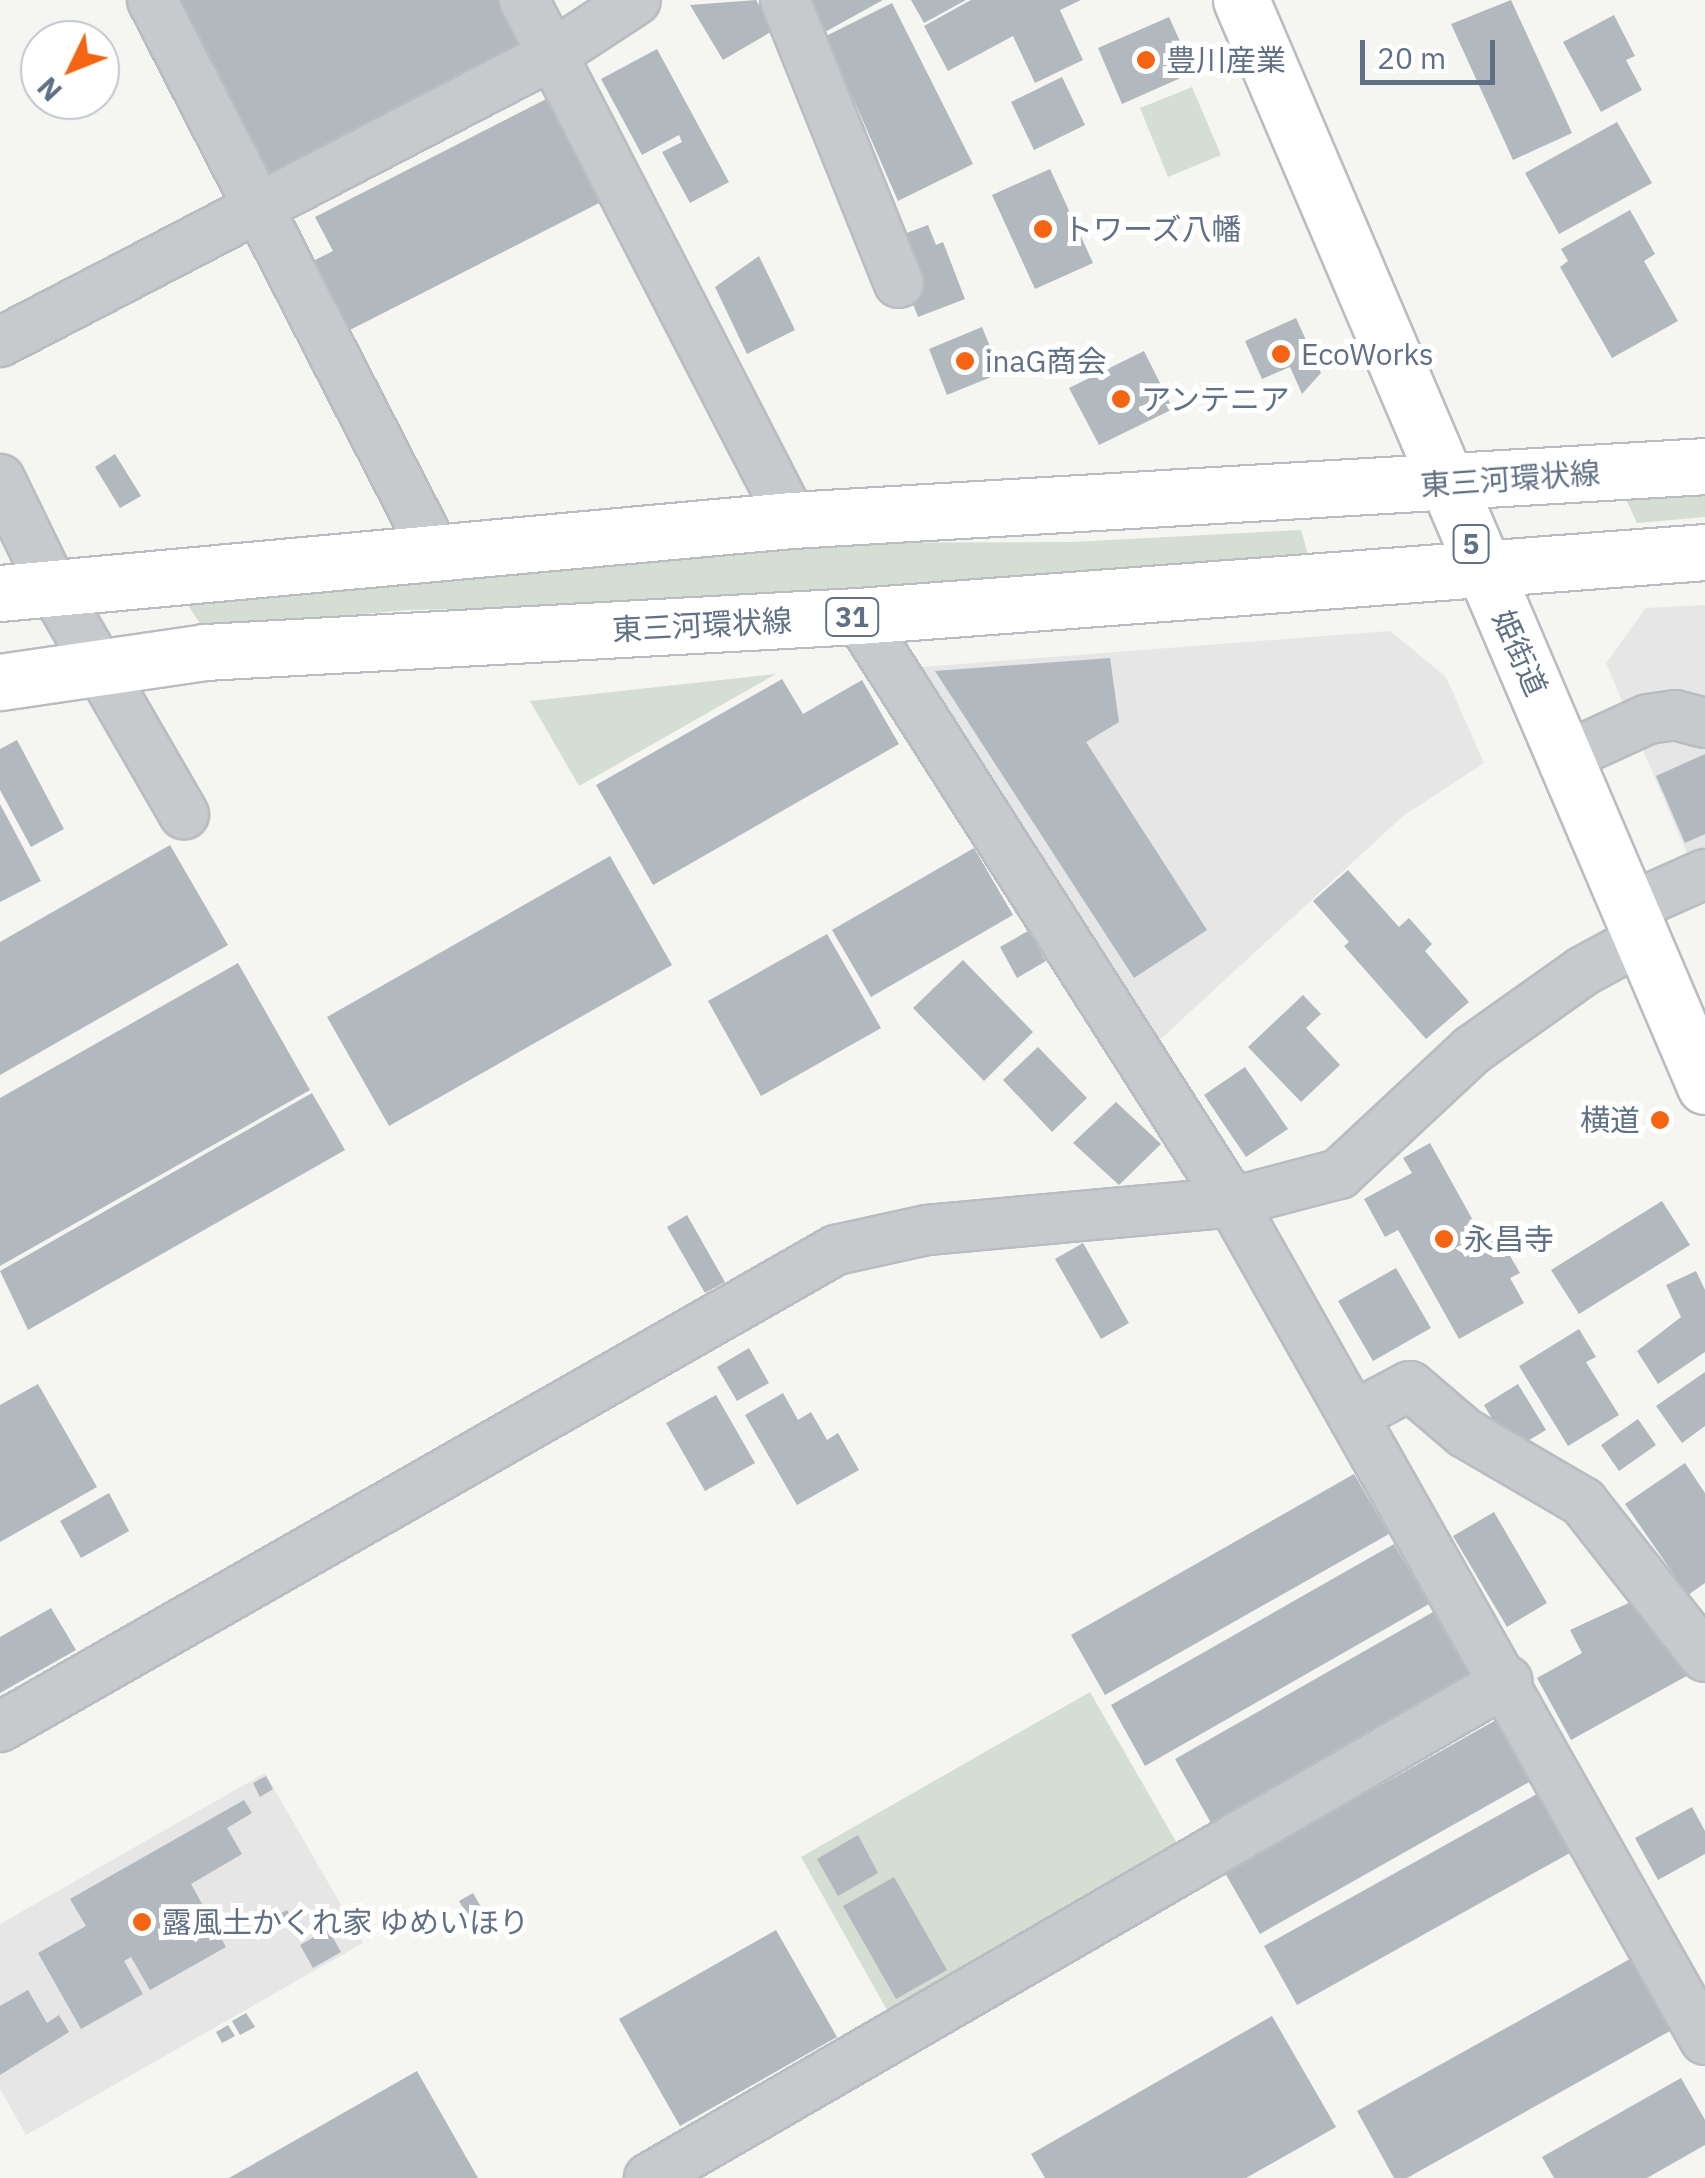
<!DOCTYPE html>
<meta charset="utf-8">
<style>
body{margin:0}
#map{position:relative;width:1705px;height:2178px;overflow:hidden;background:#f5f6f1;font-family:"IBM Plex Sans","Noto Sans JP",sans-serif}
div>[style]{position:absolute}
.built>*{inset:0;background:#e5e6e5}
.green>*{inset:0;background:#d5ded2}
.building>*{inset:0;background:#b1b8be}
.roads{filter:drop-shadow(2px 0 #b9bcc0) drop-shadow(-2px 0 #b9bcc0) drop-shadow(0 2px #b9bcc0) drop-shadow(0 -2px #b9bcc0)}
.minor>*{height:48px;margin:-24px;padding:0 24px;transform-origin:24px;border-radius:24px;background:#c7cacd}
.major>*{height:55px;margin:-27.5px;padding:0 27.5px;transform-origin:27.5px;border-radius:27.5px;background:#fff}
.dots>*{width:28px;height:28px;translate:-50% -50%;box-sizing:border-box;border:5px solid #fff;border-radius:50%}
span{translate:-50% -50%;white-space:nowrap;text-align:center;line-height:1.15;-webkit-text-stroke:10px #fff;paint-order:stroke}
.shield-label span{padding:2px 8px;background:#fff;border:2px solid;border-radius:8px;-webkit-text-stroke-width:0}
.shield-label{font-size:28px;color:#617185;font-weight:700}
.poi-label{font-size:30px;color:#617185}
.left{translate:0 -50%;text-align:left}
.right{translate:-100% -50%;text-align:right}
.street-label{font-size:30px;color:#617185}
.north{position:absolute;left:20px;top:20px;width:100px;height:100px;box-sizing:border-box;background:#fff;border:2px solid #c0c6ce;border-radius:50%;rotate:227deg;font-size:28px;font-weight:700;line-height:40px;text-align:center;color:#617185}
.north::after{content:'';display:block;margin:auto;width:35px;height:45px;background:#f56412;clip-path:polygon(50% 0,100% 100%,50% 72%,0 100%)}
.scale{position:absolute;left:1360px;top:40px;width:135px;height:45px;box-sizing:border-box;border:5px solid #617185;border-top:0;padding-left:12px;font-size:30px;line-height:35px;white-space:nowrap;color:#617185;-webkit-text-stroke:8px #fff;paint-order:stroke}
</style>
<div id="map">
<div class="built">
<i style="clip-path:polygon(1705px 605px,1705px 896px,1606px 663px,1646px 608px)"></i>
<i style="clip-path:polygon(1390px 631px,1446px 677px,1484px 763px,1403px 816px,1153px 1046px,909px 668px)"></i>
<i style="clip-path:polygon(265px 1773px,363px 1943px,26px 2135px,0 2089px,0 1924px)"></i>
</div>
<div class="green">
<i style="clip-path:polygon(1192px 87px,1221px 155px,1168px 177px,1140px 108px)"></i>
<i style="clip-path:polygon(1705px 484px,1705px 517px,1637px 523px,1622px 491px)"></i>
<i style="clip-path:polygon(1301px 530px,1311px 565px,713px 604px,408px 610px,203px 628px,180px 593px,789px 543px,1071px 542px)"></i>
<i style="clip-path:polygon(776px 674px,579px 786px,530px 701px)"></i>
<i style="clip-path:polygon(1090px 1692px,1178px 1845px,887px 2010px,801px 1857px)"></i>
</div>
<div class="building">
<i style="clip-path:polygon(172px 0,508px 0,532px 48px,265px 184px)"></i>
<i style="clip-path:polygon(756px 0,774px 30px,723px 60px,690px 5px)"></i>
<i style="clip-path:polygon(807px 0,883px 0,825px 32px)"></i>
<i style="clip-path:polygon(911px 0,966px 0,924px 23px)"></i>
<i style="clip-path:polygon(971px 0,1081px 0,1060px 10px,1083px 60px,1035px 83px,1013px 36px,948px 71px,924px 26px)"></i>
<i style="clip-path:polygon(1511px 0,1572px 133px,1513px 160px,1451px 24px)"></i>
<i style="clip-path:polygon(892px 3px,973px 164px,898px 201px,826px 36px)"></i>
<i style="clip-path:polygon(1614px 15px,1635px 56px,1626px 60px,1642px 90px,1601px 112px,1563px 42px)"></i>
<i style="clip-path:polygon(1169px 17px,1194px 72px,1122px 104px,1098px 48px)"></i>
<i style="clip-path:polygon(657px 49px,729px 182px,690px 203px,662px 152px,682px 142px,679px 135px,642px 155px,601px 79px)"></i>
<i style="clip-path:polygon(1062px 77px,1085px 125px,1034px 150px,1011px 102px)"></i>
<i style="clip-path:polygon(556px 94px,609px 198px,348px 331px,313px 261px,333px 251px,315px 217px)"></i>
<i style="clip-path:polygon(1617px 122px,1652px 183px,1559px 234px,1525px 173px)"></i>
<i style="clip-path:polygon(1050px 169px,1093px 263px,1035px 289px,992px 195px)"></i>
<i style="clip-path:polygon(1630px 210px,1655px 254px,1644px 261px,1678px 321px,1612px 358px,1560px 267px,1568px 261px,1561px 249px)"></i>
<i style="clip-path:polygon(928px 225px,936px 245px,943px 242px,965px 299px,918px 317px,888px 240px)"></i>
<i style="clip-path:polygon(759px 256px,795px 330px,747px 354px,715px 287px)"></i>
<i style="clip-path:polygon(1296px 318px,1321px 373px,1302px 394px,1290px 367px,1262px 379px,1245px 341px)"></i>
<i style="clip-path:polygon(982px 327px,1001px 373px,947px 395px,929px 349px)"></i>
<i style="clip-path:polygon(1144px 351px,1173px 409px,1099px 445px,1069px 388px)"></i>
<i style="clip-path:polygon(115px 454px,141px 496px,120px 508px,95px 467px)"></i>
<i style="clip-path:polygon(1110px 658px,1119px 722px,1086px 742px,1207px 930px,1134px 978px,935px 671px)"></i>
<i style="clip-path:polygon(782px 679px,803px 714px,862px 680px,899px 744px,653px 885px,596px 785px)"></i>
<i style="clip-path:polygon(17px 740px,64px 829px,31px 847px,0 790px,0 749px)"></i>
<i style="clip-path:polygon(1705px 754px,1705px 834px,1685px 843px,1656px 776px)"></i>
<i style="clip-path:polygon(0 804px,41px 881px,0 902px)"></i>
<i style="clip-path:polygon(170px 845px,228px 945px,0 1075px,0 942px)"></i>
<i style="clip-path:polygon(974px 848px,1013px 915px,871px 997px,832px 930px)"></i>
<i style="clip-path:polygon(610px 856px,672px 965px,389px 1126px,327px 1017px)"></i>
<i style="clip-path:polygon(1348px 870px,1399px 927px,1409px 918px,1432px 944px,1425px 951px,1469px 1002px,1426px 1039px,1344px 946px,1349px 942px,1313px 901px)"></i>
<i style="clip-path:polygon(1028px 931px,1046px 961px,1017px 978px,1000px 947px)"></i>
<i style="clip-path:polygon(827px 934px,881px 1028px,761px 1096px,708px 1001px)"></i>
<i style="clip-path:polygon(963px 960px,1033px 1032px,984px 1081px,913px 1008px)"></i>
<i style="clip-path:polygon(238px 963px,310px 1090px,0 1266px,0 1098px)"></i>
<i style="clip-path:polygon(1303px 995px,1321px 1014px,1306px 1028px,1340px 1065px,1301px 1102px,1248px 1047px)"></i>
<i style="clip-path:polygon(1038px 1047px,1087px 1098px,1052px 1132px,1003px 1080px)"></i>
<i style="clip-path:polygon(1245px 1067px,1288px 1129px,1246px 1157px,1204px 1095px)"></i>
<i style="clip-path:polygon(312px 1093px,345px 1150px,28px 1330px,0 1271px)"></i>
<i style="clip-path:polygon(1116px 1102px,1161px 1144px,1119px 1185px,1073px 1143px)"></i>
<i style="clip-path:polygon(1430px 1143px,1485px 1242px,1498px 1235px,1520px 1273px,1510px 1278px,1524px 1303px,1459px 1339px,1398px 1230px,1385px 1237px,1364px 1199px,1412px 1173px,1403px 1158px)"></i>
<i style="clip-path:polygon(1662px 1201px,1690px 1245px,1579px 1314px,1551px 1270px)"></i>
<i style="clip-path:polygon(687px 1215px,725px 1282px,705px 1293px,667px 1227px)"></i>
<i style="clip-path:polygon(1083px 1243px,1129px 1323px,1101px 1339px,1055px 1259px)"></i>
<i style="clip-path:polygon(1396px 1268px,1431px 1328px,1373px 1361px,1338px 1301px)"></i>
<i style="clip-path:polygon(1696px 1271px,1705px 1290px,1705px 1352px,1658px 1384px,1637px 1351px,1681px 1317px,1666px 1285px)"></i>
<i style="clip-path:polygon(1579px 1329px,1596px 1357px,1586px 1362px,1619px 1415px,1568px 1446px,1519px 1366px)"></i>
<i style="clip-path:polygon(749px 1348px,769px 1383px,737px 1401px,717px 1367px)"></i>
<i style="clip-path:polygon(1705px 1372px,1705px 1426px,1682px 1443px,1656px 1406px)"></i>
<i style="clip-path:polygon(38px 1384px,97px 1487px,0 1542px,0 1405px)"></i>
<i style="clip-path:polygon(1518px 1384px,1546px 1430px,1511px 1451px,1484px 1405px)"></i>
<i style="clip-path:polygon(783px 1393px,798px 1420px,811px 1412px,827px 1440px,838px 1433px,859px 1470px,797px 1505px,745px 1415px)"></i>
<i style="clip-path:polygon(716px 1395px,755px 1463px,705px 1491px,666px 1423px)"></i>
<i style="clip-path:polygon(1638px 1419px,1656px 1445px,1619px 1471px,1601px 1445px)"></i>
<i style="clip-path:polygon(1685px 1463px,1705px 1493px,1705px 1583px,1688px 1595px,1625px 1504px)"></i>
<i style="clip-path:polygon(1354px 1474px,1389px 1534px,1105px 1695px,1071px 1635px)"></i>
<i style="clip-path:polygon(109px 1493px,129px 1531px,81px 1558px,60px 1521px)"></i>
<i style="clip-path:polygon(1494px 1512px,1547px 1603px,1507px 1627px,1453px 1536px)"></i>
<i style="clip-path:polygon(1394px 1544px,1429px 1604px,1145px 1766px,1111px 1705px)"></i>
<i style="clip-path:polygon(1648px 1594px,1692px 1673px,1571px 1740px,1537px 1678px,1582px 1653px,1570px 1630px)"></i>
<i style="clip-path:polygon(51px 1608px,76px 1650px,0 1693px,0 1637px)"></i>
<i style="clip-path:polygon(1433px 1612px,1470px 1677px,1211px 1823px,1175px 1759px)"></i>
<i style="clip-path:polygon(1496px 1720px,1531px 1781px,1260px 1934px,1225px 1873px)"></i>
<i style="clip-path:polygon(266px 1776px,273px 1789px,260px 1797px,253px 1783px)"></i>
<i style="clip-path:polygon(1537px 1794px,1570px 1853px,1297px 2005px,1264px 1946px)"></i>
<i style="clip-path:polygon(244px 1800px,252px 1813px,227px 1828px,242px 1854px,191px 1884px,226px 1947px,150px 1990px,131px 1957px,124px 1961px,143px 1994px,81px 2029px,38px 1953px,86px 1926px,70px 1899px)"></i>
<i style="clip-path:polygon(1692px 1807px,1705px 1831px,1705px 1854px,1658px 1880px,1635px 1838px)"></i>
<i style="clip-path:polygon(858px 1835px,878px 1873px,838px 1896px,817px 1859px)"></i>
<i style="clip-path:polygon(894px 1877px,947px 1970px,896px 1999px,843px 1906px)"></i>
<i style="clip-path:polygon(473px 1893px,484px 1912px,470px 1920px,459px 1901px)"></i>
<i style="clip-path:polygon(287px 1910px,293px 1922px,271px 1934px,264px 1922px)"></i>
<i style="clip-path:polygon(328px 1929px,341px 1952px,313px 1968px,300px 1945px)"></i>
<i style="clip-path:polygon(776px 1930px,837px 2037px,680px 2126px,619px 2019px)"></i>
<i style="clip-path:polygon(1630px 1959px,1670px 2031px,1407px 2178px,1394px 2178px,1357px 2111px)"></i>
<i style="clip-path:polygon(28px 1990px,47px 2023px,59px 2015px,69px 2032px,0 2075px,0 2006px)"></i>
<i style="clip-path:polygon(246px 2013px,255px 2027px,240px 2035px,232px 2021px)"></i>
<i style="clip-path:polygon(1272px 2016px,1336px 2127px,1246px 2178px,1045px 2178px,1031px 2154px)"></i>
<i style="clip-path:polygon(228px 2025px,235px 2036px,222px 2043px,216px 2032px)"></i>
<i style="clip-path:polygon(417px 2071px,478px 2178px,229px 2178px)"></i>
<i style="clip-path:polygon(1681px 2078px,1705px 2120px,1705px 2145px,1647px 2178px,1554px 2178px,1542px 2157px)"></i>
</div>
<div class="roads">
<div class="minor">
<i style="left:152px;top:0;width:620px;rotate:62.86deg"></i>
<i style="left:524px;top:0;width:585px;rotate:62.73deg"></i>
<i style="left:785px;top:0;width:305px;rotate:68.1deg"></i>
<i style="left:0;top:342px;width:622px;rotate:-27.47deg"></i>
<i style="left:552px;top:55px;width:100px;rotate:-33.2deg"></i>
<i style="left:0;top:479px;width:117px;rotate:64.1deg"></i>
<i style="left:51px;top:584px;width:266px;rotate:60deg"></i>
<i style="left:858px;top:616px;width:695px;rotate:57.45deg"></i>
<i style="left:1232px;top:1202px;width:962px;rotate:60.56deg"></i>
<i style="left:1565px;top:757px;width:91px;rotate:-24.6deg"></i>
<i style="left:1648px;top:719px;width:27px;rotate:-8deg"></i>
<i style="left:1675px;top:715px;width:31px;rotate:15deg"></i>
<i style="left:1631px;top:907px;width:81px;rotate:-24deg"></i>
<i style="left:1355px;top:1415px;width:62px;rotate:-27.8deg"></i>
<i style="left:1410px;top:1386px;width:72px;rotate:40.5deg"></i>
<i style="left:1465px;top:1433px;width:137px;rotate:30.3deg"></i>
<i style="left:1583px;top:1502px;width:197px;rotate:51.8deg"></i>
<i style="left:0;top:1727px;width:963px;rotate:-29.71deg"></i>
<i style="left:836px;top:1250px;width:93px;rotate:-12.4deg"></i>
<i style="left:927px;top:1230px;width:306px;rotate:-5.2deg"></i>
<i style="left:1232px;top:1202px;width:111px;rotate:-14.7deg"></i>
<i style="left:1339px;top:1174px;width:182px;rotate:-43deg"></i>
<i style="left:1472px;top:1050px;width:136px;rotate:-35.4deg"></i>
<i style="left:1583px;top:971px;width:69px;rotate:-28.4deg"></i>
<i style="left:649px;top:2178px;width:992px;rotate:-30.08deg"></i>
</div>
<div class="major">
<i style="left:1241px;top:0;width:1181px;rotate:66.87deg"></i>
<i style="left:0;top:593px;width:795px;rotate:-5.27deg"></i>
<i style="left:792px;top:520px;width:915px;rotate:-3.38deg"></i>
<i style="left:0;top:682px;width:207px;rotate:-8.3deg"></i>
<i style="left:205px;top:652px;width:654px;rotate:-3.16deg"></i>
<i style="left:858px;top:616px;width:849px;rotate:-4.32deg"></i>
</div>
</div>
<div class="dots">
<i style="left:1146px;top:60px;background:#f56412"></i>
<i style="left:1043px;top:229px;background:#f56412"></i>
<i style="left:1281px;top:354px;background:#f56412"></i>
<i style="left:965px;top:361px;background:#f56412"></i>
<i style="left:1121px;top:399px;background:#f56412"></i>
<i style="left:1660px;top:1120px;background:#f56412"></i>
<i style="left:1444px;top:1239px;background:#f56412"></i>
<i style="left:142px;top:1922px;background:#f56412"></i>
</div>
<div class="shield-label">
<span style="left:1471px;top:544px">5</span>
<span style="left:852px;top:617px">31</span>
</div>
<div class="poi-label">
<span class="left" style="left:1166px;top:60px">豊川産業</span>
<span class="left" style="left:1063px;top:229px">トワーズ八幡</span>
<span class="left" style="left:1301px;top:354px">EcoWorks</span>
<span class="left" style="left:985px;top:361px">inaG商会</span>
<span class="left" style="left:1141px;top:399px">アンテニア</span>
<span class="right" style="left:1640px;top:1120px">横道</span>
<span class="left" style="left:1464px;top:1239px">永昌寺</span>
<span class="left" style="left:162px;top:1922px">露風土かくれ家 ゆめいほり</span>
</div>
<div class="street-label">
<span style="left:1510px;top:479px;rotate:-4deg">東三河環状線</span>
<span style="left:702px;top:625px;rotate:-3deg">東三河環状線</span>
<span style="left:1520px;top:653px;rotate:66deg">姫街道</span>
</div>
<div class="north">N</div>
<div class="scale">20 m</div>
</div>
